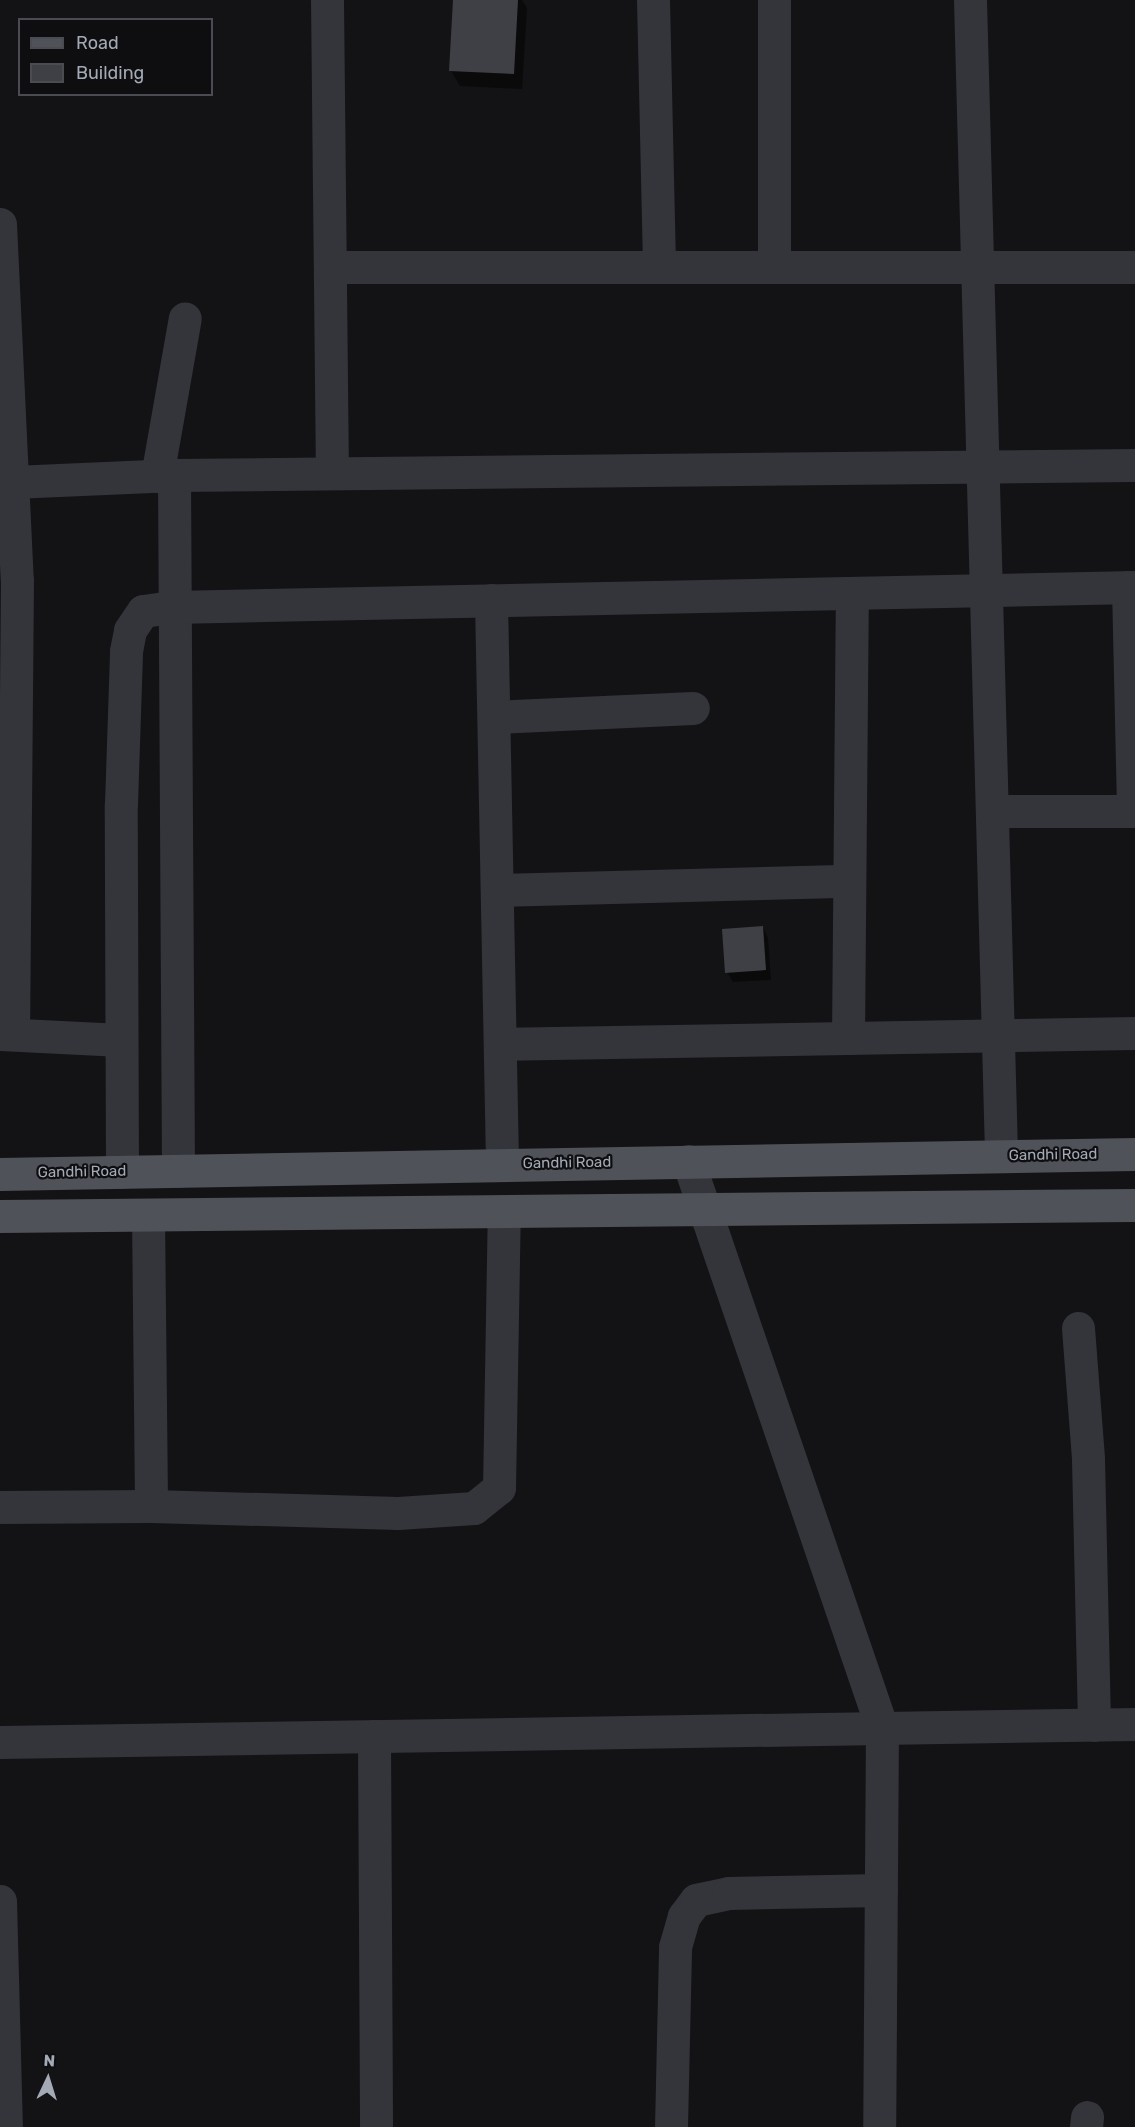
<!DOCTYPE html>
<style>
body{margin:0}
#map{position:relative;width:1135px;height:2127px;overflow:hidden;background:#131315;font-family:Rubik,sans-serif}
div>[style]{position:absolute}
.shadow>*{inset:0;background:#0007}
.building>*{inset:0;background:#3f4045}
.minor>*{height:33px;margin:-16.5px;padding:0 16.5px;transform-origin:16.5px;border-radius:16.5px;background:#33353a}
.major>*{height:33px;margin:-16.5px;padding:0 16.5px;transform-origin:16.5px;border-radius:16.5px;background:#4f5259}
span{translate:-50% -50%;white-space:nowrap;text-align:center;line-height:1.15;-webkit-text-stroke:4.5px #0e0e10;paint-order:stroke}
.street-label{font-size:15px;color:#a3aab6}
.legend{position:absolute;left:18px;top:18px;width:195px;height:78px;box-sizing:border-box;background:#0e0e10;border:2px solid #4a4c52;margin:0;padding:8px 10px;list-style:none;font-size:18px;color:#a3aab6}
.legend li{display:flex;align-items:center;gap:12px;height:30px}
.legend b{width:30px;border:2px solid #4a4c52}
.north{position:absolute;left:18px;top:2049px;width:60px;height:60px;-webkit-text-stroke:4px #0e0e10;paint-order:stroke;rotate:4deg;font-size:16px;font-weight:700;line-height:24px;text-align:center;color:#a3aab6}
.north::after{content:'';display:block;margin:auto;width:21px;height:27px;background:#a3aab6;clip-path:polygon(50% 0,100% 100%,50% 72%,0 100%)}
</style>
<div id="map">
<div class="shadow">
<i style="clip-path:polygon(455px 0,522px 0,527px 8px,522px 89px,460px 86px,451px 71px)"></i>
<i style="clip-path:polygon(763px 927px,768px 938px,771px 980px,733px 982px,727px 972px)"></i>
</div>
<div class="building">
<i style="clip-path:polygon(453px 0,518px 0,514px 74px,449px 71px)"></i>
<i style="clip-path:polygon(763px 926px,766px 970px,725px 973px,722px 929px)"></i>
</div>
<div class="minor">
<i style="left:327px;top:0;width:473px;rotate:89.4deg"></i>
<i style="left:653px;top:0;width:267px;rotate:88.7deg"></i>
<i style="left:774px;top:0;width:267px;rotate:90deg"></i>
<i style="left:970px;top:0;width:1156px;rotate:88.46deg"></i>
<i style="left:0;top:224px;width:356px;rotate:87.3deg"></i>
<i style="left:17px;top:580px;width:454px;rotate:90.5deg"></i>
<i style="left:330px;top:267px;width:805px"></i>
<i style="left:174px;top:475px;width:696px;rotate:89.67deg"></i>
<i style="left:157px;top:476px;width:160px;rotate:-80deg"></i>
<i style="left:13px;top:482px;width:161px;rotate:-2.5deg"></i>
<i style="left:174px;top:475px;width:961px;rotate:-0.6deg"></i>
<i style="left:1128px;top:587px;width:224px;rotate:88.7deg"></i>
<i style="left:491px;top:600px;width:565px;rotate:88.88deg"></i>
<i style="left:494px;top:717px;width:199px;rotate:-2.6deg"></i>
<i style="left:992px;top:811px;width:143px"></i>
<i style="left:497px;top:890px;width:352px;rotate:-1.5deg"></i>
<i style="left:0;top:1034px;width:121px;rotate:2.8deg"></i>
<i style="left:848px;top:1038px;width:445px;rotate:-89.5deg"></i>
<i style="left:500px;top:1044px;width:635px;rotate:-0.99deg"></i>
<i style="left:688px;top:1161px;width:599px;rotate:71.11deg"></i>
<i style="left:882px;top:1728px;width:399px;rotate:90.4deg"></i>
<i style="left:122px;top:1172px;width:368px;rotate:-90.2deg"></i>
<i style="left:121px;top:804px;width:153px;rotate:-88.1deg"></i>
<i style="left:126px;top:651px;width:21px;rotate:-79deg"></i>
<i style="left:130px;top:630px;width:23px;rotate:-56deg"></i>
<i style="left:143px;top:611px;width:30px;rotate:-8deg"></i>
<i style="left:173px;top:607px;width:962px;rotate:-1.19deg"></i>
<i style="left:148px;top:1215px;width:291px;rotate:89.4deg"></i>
<i style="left:1078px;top:1328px;width:131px;rotate:85.6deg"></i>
<i style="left:1088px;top:1459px;width:266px;rotate:88.7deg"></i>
<i style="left:0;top:1507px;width:151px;rotate:-0.4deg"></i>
<i style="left:151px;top:1506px;width:247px;rotate:1.6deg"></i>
<i style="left:398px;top:1513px;width:76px;rotate:-3.8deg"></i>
<i style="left:474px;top:1508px;width:32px;rotate:-39deg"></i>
<i style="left:499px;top:1488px;width:276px;rotate:-89deg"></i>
<i style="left:374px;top:1736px;width:391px;rotate:89.7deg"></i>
<i style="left:0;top:1742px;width:1135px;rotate:-0.91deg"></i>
<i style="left:0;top:1901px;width:226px;rotate:88.5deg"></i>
<i style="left:671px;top:2127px;width:180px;rotate:-88.7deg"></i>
<i style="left:675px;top:1947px;width:32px;rotate:-74deg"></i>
<i style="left:684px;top:1916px;width:20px;rotate:-53deg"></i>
<i style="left:696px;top:1900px;width:33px;rotate:-12deg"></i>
<i style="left:728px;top:1893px;width:153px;rotate:-1.1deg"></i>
<i style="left:1086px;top:2127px;width:10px;rotate:-84deg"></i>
</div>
<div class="major">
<i style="left:0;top:1174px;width:1135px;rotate:-1.01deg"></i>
<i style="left:0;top:1216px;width:1135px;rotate:-0.56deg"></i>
</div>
<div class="street-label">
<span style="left:1053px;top:1155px;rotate:-1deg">Gandhi Road</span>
<span style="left:567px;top:1163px;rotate:-1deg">Gandhi Road</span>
<span style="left:82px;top:1172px;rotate:-1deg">Gandhi Road</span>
</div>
<ul class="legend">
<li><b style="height:8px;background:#4f5259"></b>Road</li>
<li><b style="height:16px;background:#3f4045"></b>Building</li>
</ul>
<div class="north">N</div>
</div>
